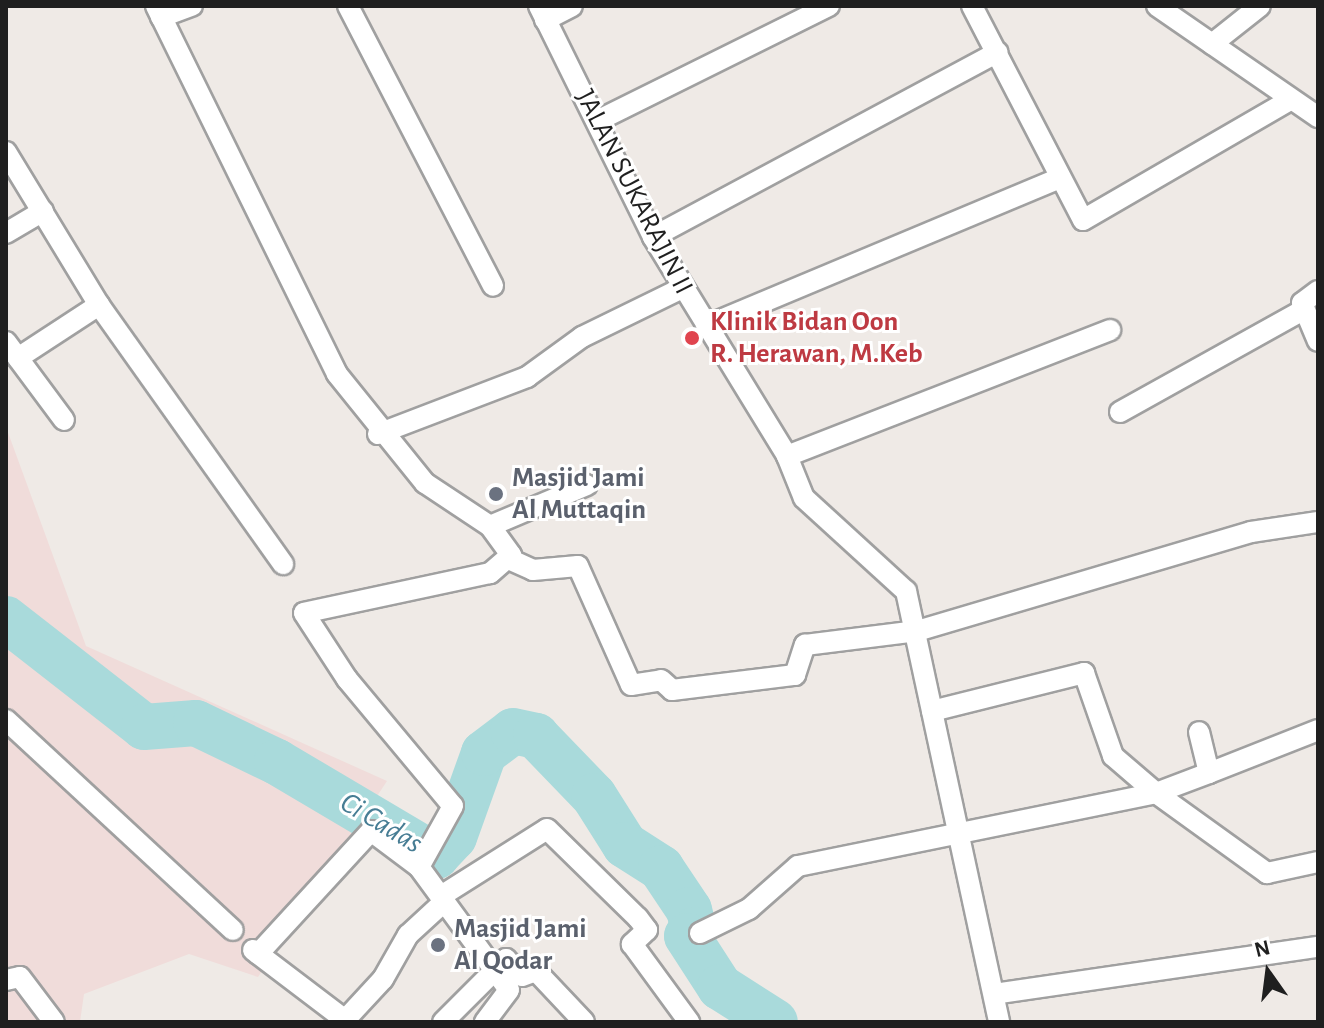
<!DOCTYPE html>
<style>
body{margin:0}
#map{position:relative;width:1324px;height:1028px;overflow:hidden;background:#efeae6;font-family:"Alegreya Sans",sans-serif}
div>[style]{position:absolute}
.military>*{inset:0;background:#f0dcda}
.river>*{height:46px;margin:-23px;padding:0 23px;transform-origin:23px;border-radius:23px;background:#a9dadb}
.roads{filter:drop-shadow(2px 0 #a0a0a0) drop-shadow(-2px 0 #a0a0a0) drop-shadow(0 2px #a0a0a0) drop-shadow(0 -2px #a0a0a0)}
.minor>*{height:20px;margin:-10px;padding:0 10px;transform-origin:10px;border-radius:10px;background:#fff}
.dots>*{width:22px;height:22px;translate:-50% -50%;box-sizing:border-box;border:4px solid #fff;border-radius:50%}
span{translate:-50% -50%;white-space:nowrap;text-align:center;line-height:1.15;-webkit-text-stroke:6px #fff;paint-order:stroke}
.street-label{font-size:28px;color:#1f1f1f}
.health-label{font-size:28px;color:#be3a42;font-weight:700}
.left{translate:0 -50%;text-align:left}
.worship-label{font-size:28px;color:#5b616d;font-weight:700}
.water-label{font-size:30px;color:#477d94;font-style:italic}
.frame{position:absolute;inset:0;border:8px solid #1f1f1f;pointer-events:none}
.north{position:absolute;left:1228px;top:932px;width:80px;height:80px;-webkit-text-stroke:6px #fff;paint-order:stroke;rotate:346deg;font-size:22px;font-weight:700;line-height:32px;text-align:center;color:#1f1f1f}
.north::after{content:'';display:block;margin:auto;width:28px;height:36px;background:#1f1f1f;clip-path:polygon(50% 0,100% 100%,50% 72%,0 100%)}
</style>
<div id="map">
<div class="military">
<i style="clip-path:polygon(6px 427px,86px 646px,387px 781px,258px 977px,189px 954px,84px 994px,80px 1022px,6px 1022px)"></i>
</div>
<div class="river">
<i style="left:6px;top:619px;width:175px;rotate:38deg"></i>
<i style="left:144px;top:727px;width:52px;rotate:-4.4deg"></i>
<i style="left:196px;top:723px;width:90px;rotate:25.7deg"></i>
<i style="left:277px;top:762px;width:185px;rotate:30.6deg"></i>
<i style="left:436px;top:856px;width:26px;rotate:-47deg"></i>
<i style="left:454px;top:837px;width:89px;rotate:-70.3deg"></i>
<i style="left:484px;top:753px;width:36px;rotate:-37deg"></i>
<i style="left:513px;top:731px;width:24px;rotate:12deg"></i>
<i style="left:536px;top:736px;width:83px;rotate:46deg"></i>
<i style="left:594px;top:796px;width:58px;rotate:57.7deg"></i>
<i style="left:625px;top:845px;width:43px;rotate:32.6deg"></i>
<i style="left:661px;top:868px;width:50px;rotate:56.3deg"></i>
<i style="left:689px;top:910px;width:21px;rotate:76deg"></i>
<i style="left:694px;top:930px;width:9px;rotate:139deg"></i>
<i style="left:687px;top:936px;width:61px;rotate:57.1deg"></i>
<i style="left:720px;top:987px;width:65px;rotate:32.5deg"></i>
</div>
<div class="roads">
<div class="minor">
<i style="left:156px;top:6px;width:410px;rotate:63.8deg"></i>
<i style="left:337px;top:374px;width:140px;rotate:51.1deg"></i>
<i style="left:425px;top:483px;width:78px;rotate:33.5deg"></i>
<i style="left:490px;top:526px;width:36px;rotate:54deg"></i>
<i style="left:511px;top:555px;width:28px;rotate:139deg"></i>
<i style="left:490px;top:573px;width:190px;rotate:167.9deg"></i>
<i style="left:304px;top:613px;width:79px;rotate:56.9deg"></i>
<i style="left:347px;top:679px;width:165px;rotate:50.2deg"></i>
<i style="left:453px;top:806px;width:70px;rotate:119.1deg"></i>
<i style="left:419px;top:867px;width:152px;rotate:53.8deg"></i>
<i style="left:509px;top:990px;width:40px;rotate:127deg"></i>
<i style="left:348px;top:6px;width:315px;rotate:62.6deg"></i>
<i style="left:539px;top:6px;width:258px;rotate:63.7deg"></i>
<i style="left:653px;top:237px;width:257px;rotate:58.5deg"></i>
<i style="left:787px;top:456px;width:45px;rotate:68deg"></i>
<i style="left:804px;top:498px;width:138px;rotate:42.4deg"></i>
<i style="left:906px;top:591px;width:441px;rotate:77.8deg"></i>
<i style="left:972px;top:6px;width:241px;rotate:62.6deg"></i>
<i style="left:1083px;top:220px;width:239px;rotate:-30.1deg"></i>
<i style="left:1157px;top:6px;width:196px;rotate:34.6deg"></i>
<i style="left:161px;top:17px;width:33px;rotate:-20deg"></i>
<i style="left:545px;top:20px;width:30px;rotate:-27deg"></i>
<i style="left:1212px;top:44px;width:61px;rotate:-38.4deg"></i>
<i style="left:597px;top:121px;width:259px;rotate:-26.4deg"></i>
<i style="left:6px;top:152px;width:179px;rotate:58.7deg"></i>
<i style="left:99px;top:305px;width:318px;rotate:54.6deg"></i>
<i style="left:6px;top:233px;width:43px;rotate:-30.7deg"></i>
<i style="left:653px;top:237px;width:391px;rotate:-28.2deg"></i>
<i style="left:1318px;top:291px;width:20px;rotate:143deg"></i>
<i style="left:1302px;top:303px;width:41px;rotate:67.2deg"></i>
<i style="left:706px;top:326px;width:384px;rotate:-22.7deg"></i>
<i style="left:6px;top:342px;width:97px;rotate:53.4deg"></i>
<i style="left:18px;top:358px;width:97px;rotate:-33.2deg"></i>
<i style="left:1120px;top:412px;width:210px;rotate:-29.1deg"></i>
<i style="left:378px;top:434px;width:160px;rotate:-20.9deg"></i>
<i style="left:527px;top:377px;width:68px;rotate:-36deg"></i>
<i style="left:582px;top:337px;width:111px;rotate:-26.1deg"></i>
<i style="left:787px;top:456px;width:347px;rotate:-21.3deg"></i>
<i style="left:490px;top:526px;width:105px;rotate:-22.9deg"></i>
<i style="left:511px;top:560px;width:24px;rotate:24deg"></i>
<i style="left:533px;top:570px;width:45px;rotate:-5.1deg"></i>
<i style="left:578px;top:566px;width:130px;rotate:66deg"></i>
<i style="left:631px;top:685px;width:30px;rotate:-9deg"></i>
<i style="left:661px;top:680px;width:15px;rotate:42deg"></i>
<i style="left:672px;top:690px;width:124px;rotate:-7deg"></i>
<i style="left:795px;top:675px;width:32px;rotate:-72deg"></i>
<i style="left:805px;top:645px;width:113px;rotate:-7.1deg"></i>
<i style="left:917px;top:631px;width:348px;rotate:-16.5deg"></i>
<i style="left:1251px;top:532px;width:68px;rotate:-8.5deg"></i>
<i style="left:932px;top:711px;width:157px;rotate:-14deg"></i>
<i style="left:1084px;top:673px;width:88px;rotate:70.7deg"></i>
<i style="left:1113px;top:756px;width:57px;rotate:40.7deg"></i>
<i style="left:1156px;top:793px;width:137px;rotate:35.8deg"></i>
<i style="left:1267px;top:873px;width:52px;rotate:-12.2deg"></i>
<i style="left:6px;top:720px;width:309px;rotate:42.8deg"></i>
<i style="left:1209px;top:773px;width:117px;rotate:-21.5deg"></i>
<i style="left:441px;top:896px;width:125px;rotate:-32.3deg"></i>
<i style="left:547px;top:829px;width:127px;rotate:44.4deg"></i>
<i style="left:638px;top:918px;width:15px;rotate:53deg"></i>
<i style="left:647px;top:930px;width:21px;rotate:137deg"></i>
<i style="left:632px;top:944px;width:97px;rotate:53.8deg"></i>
<i style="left:700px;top:933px;width:55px;rotate:-26.1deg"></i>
<i style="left:749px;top:909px;width:65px;rotate:-41.3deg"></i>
<i style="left:798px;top:866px;width:365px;rotate:-11.5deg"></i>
<i style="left:1156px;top:793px;width:57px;rotate:-20.7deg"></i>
<i style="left:1209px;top:773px;width:42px;rotate:-103.7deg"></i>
<i style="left:253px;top:950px;width:119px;rotate:37.2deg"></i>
<i style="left:258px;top:954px;width:167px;rotate:-47.4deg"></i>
<i style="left:371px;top:831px;width:60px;rotate:36.9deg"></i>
<i style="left:6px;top:980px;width:14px;rotate:-12deg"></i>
<i style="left:20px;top:977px;width:56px;rotate:52.9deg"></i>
<i style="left:994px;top:994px;width:327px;rotate:-8.3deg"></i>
<i style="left:345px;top:1020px;width:56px;rotate:-47.2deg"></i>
<i style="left:383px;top:979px;width:51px;rotate:-60.4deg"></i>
<i style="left:408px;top:935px;width:50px;rotate:-42.6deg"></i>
<i style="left:443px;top:1022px;width:89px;rotate:-45deg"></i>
<i style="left:506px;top:959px;width:23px;rotate:47deg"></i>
<i style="left:522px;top:976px;width:15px;rotate:-20deg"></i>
<i style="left:536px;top:971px;width:70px;rotate:46.7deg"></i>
</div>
</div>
<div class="dots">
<i style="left:692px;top:338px;background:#e0444e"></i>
<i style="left:496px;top:494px;background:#6b7280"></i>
<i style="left:438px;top:945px;background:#6b7280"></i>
</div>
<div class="street-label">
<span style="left:634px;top:192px;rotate:63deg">JALAN SUKARAJIN II</span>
</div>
<div class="health-label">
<span class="left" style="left:710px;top:338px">Klinik Bidan Oon<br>R. Herawan, M.Keb</span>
</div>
<div class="worship-label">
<span class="left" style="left:512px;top:494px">Masjid Jami<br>Al Muttaqin</span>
<span class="left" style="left:454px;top:945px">Masjid Jami<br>Al Qodar</span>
</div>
<div class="water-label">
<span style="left:381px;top:823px;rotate:31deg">Ci Cadas</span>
</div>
<div class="frame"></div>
<div class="north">N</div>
</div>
